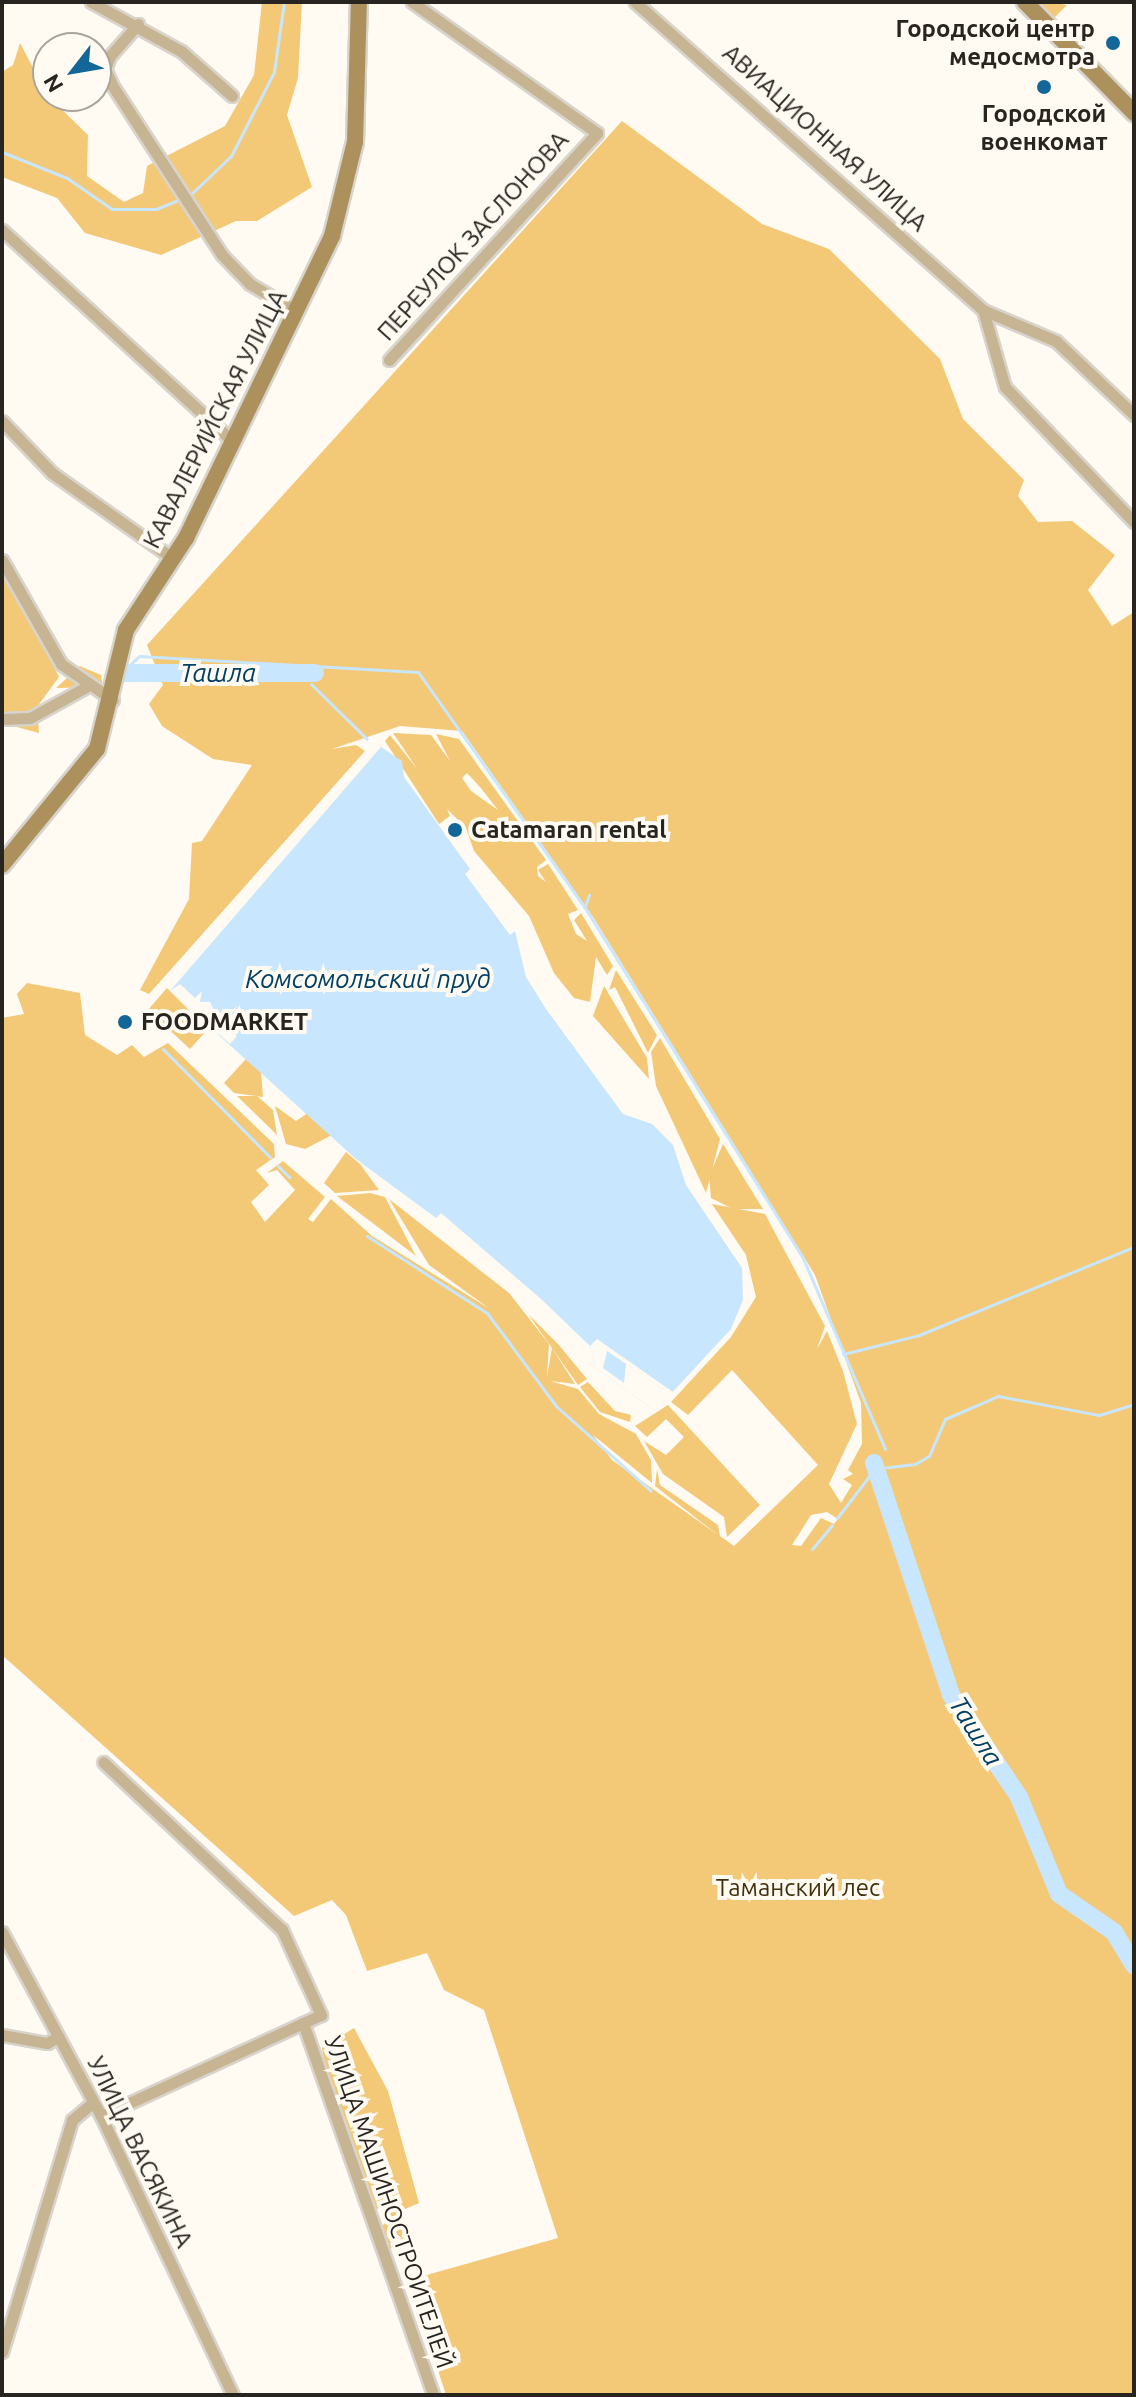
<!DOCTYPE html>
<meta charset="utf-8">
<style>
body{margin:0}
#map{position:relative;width:1136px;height:2397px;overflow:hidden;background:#fffaf2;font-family:Ubuntu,sans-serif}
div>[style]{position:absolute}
.green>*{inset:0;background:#f3c977}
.water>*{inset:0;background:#c8e6fd}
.pier>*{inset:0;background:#fffaf2}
.stream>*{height:3px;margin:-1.5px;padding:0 1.5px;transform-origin:1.5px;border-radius:1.5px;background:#c8e6fd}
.river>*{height:18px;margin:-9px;padding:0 9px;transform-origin:9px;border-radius:9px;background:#c8e6fd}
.roads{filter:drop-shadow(2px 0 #d8d4cc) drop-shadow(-2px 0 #d8d4cc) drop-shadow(0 2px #d8d4cc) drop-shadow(0 -2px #d8d4cc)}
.street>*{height:11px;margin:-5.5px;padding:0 5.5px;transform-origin:5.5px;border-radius:5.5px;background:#c6b492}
.secondary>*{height:16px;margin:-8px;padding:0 8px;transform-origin:8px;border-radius:8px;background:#ac915d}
.dots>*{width:22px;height:22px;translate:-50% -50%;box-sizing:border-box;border:4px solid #fffaf2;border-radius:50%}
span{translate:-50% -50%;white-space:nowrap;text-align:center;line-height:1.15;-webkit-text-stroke:8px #fffaf2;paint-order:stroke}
.poi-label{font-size:24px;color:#282520;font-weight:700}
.right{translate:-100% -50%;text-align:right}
.left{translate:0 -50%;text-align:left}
.street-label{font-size:24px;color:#282520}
.park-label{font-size:24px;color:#42300c}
.water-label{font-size:26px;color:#004064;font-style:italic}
.frame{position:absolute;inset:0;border:4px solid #282520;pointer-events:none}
.north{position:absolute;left:32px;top:32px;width:80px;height:80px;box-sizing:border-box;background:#fffaf2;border:2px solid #a9a59e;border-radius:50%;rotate:239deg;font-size:22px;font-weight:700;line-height:32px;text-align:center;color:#282520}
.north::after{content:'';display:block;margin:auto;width:28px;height:36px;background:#136798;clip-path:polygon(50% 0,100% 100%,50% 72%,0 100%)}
</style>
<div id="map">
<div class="green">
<i style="clip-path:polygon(262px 2px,302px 2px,298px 78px,287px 115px,312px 187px,257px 221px,236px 221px,161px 255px,85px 233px,57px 198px,2px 177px,2px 72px,13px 65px,20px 43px,48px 96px,88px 135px,87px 176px,124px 202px,143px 193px,147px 166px,225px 126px,254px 75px)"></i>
<i style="clip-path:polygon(1030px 2px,1051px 2px,1067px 5px,1050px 22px)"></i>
<i style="clip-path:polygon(evenodd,622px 121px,762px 224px,829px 249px,940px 359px,963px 419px,1024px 480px,1018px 496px,1038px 522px,1072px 521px,1115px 555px,1088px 590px,1112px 626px,1134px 612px,1134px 2395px,446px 2395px,409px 2280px,558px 2238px,484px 2010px,444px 1990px,427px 1953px,367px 1971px,346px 1915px,332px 1900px,294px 1916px,2px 1655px,2px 1018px,24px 1014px,17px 994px,27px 983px,80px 993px,85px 1035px,117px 1055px,132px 1045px,144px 1057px,168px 1043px,274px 1144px,275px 1157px,256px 1170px,269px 1185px,251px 1202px,265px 1222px,295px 1190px,277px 1170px,267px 1173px,283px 1161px,325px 1197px,308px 1219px,313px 1222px,331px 1199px,372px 1236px,490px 1309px,429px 1265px,389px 1199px,509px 1293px,549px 1344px,547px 1376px,552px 1348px,575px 1384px,550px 1381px,578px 1389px,599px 1414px,636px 1434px,651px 1460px,652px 1483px,593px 1435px,612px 1460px,718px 1535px,655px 1486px,657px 1469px,660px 1485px,718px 1525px,720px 1536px,734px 1546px,818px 1465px,732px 1370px,688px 1415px,671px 1402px,731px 1337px,756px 1297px,746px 1255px,712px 1204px,765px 1214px,825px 1326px,817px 1349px,827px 1331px,843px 1371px,857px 1424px,829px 1484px,841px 1503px,852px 1485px,843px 1479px,853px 1474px,848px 1470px,862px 1444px,861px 1403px,815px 1275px,593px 917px,462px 731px,400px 726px,332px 749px,356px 745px,365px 751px,149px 994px,140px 990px,189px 899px,192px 843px,202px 841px,252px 765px,213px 759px,162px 726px,149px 704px,163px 685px,147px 645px,622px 121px,827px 1512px,838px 1519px,834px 1524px,821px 1518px,801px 1546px,792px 1545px,811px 1515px,827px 1512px)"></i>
<i style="clip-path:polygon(2px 566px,59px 677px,37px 707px,39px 733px,2px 723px)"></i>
<i style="clip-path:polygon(80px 666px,101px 675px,103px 687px,56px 688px)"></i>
<i style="clip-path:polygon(evenodd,393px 733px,431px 735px,450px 761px,436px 734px,459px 739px,546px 860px,537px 867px,538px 876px,546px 882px,538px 870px,548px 864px,578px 910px,568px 914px,576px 934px,587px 941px,574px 920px,581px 913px,613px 966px,607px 975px,596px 957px,590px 1002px,574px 998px,554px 973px,529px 916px,474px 851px,466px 828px,447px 809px,450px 816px,439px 824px,385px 741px,390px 735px,418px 770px,393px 733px,467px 773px,480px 787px,498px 810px,471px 791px,462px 778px,467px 773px)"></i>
<i style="clip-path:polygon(616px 970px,657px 1035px,648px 1053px,615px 987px,609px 990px)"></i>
<i style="clip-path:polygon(604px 986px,647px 1058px,649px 1079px,593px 1016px)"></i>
<i style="clip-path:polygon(167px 988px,208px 1029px,190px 1049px,148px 1010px)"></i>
<i style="clip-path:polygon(660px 1038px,720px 1139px,706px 1193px,656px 1086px,651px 1052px)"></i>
<i style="clip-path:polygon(246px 1059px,261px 1072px,263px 1097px,234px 1093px,224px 1083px)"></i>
<i style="clip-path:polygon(237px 1096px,257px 1096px,273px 1110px,277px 1135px)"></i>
<i style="clip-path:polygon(275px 1106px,296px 1121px,308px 1113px,332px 1135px,305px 1149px,286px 1144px)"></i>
<i style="clip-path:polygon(723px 1144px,750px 1188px,763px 1209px,733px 1209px,711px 1198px,709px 1176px)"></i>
<i style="clip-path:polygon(346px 1152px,360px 1164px,379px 1190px,335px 1193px,324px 1183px)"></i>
<i style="clip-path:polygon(370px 1193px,385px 1197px,416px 1256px,337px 1196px)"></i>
<i style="clip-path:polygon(528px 1314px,558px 1344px,587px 1379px,578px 1385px)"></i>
<i style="clip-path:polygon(588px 1382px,615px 1411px,631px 1415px,630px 1422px,600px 1412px,580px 1387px)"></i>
<i style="clip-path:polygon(668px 1405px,760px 1505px,727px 1537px,724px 1517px,663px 1474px,644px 1441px,666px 1455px,684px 1437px,666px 1419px,647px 1437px,635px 1426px)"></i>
<i style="clip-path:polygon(354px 2028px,388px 2091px,419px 2203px,396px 2213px,406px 2241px,390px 2249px,381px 2227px,392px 2216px,374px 2207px,324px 2065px,322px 2048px)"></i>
</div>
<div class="water">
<i style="clip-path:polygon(381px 747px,402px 761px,404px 777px,470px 869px,465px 874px,510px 935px,515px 931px,526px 977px,546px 1009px,623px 1114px,652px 1124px,673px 1145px,686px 1185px,742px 1268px,743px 1300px,731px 1329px,655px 1411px,596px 1368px,590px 1346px,541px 1299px,441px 1213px,436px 1218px,356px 1159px,170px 991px)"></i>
</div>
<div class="pier">
<i style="clip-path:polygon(180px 984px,195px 998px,202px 991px,200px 1002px,210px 1002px,218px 1019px,238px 1006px,223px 1023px,237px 1036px,230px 1044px,170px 991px)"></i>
<i style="clip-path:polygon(evenodd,597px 1339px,673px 1392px,655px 1411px,596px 1368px,590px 1346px,597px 1339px,607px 1351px,626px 1364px,624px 1383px,603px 1368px,607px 1351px)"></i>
</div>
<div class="stream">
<i style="left:2px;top:152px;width:70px;rotate:21.8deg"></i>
<i style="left:67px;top:178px;width:55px;rotate:34.6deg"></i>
<i style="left:112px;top:209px;width:44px"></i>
<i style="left:156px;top:209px;width:27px;rotate:-22deg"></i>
<i style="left:189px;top:196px;width:58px;rotate:-43.6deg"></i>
<i style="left:231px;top:156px;width:94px;rotate:-62.9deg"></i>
<i style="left:274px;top:72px;width:71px;rotate:-81.9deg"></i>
<i style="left:122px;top:672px;width:23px;rotate:-43deg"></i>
<i style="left:139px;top:656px;width:279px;rotate:3.3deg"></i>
<i style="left:418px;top:672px;width:293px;rotate:54.7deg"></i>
<i style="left:587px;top:911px;width:407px;rotate:58.1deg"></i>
<i style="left:802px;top:1256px;width:210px;rotate:66.7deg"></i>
<i style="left:299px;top:673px;width:6px;rotate:45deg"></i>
<i style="left:311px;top:684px;width:78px;rotate:44.5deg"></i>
<i style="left:585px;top:906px;width:12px;rotate:-70deg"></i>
<i style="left:163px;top:1049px;width:152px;rotate:45.3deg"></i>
<i style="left:278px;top:1166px;width:16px;rotate:45deg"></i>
<i style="left:367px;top:1236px;width:143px;rotate:32.7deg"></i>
<i style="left:487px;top:1313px;width:116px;rotate:53.4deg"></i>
<i style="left:556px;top:1406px;width:127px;rotate:41.8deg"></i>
<i style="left:843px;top:1354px;width:78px;rotate:-14deg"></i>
<i style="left:919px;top:1335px;width:232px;rotate:-22.3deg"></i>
<i style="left:873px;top:1469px;width:42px;rotate:-6.8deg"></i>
<i style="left:915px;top:1464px;width:16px;rotate:-30deg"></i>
<i style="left:929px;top:1456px;width:40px;rotate:-66.6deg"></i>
<i style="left:945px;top:1419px;width:58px;rotate:-23.5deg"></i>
<i style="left:998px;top:1396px;width:103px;rotate:10.7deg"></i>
<i style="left:1099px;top:1415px;width:37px;rotate:-17deg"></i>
<i style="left:837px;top:1518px;width:59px;rotate:-52.5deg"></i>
<i style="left:812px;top:1549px;width:31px;rotate:-50deg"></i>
</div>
<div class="river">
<i style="left:121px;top:673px;width:194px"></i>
<i style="left:874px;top:1463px;width:244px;rotate:71.6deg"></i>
<i style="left:951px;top:1695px;width:123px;rotate:56.3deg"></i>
<i style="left:1019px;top:1797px;width:105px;rotate:67.6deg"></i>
<i style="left:1059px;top:1894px;width:67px;rotate:34.6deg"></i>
<i style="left:1114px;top:1932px;width:39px;rotate:59deg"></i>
</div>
<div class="roads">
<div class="street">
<i style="left:91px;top:2px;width:102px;rotate:28.6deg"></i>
<i style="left:181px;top:51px;width:68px;rotate:41.4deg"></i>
<i style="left:635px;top:2px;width:465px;rotate:41.5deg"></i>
<i style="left:983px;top:310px;width:79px;rotate:23deg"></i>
<i style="left:1056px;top:341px;width:108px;rotate:43.5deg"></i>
<i style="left:138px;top:24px;width:43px;rotate:131.2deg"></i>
<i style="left:110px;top:56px;width:14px;rotate:111deg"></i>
<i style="left:105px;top:69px;width:17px;rotate:66deg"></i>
<i style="left:112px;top:85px;width:202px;rotate:57.1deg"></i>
<i style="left:222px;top:255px;width:40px;rotate:46deg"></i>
<i style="left:250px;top:284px;width:53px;rotate:30.4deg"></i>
<i style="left:2px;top:230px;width:314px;rotate:42.5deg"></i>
<i style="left:983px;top:310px;width:80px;rotate:74.1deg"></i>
<i style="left:1005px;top:387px;width:187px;rotate:46.3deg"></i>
<i style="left:389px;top:360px;width:308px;rotate:-47.5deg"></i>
<i style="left:597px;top:133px;width:227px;rotate:-144.7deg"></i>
<i style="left:2px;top:421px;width:72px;rotate:46.1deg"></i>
<i style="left:52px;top:473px;width:149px;rotate:35.2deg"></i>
<i style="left:2px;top:560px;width:120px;rotate:60.4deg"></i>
<i style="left:61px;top:664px;width:63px;rotate:34.7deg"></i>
<i style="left:2px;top:719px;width:28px;rotate:-2deg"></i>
<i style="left:30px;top:718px;width:64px;rotate:-29deg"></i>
<i style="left:2px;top:1932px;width:209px;rotate:61.7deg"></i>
<i style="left:101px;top:2116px;width:309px;rotate:64.7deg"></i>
<i style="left:303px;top:2023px;width:394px;rotate:70.7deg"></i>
<i style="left:2px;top:2035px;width:46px;rotate:10.1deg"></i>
<i style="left:47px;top:2043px;width:13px;rotate:-29deg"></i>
<i style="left:101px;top:2116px;width:242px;rotate:-24.7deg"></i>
<i style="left:321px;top:2015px;width:94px;rotate:-114.6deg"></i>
<i style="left:282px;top:1930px;width:245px;rotate:-136.8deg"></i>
<i style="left:2px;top:2352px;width:242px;rotate:-73.2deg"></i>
<i style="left:72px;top:2120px;width:26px;rotate:-40deg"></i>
</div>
<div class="secondary">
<i style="left:1025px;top:2px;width:156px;rotate:45.5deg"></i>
<i style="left:2px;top:865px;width:150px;rotate:-50.7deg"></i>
<i style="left:97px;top:749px;width:122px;rotate:-76.3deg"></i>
<i style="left:126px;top:630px;width:110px;rotate:-56.9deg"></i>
<i style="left:186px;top:538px;width:335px;rotate:-64.2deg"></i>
<i style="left:332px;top:236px;width:97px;rotate:-76.3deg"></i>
<i style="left:355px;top:142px;width:140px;rotate:-88.4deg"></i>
</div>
</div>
<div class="dots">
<i style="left:1113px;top:43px;background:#136798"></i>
<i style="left:1044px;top:87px;background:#136798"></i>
<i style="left:455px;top:830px;background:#136798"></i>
<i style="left:125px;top:1022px;background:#136798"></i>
</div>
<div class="poi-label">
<span class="right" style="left:1095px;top:43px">Городской центр<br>медосмотра</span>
<span style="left:1044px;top:128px">Городской<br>военкомат</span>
<span class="left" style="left:471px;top:830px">Catamaran rental</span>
<span class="left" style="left:141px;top:1022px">FOODMARKET</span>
</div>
<div class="street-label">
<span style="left:825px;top:138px;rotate:42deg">АВИАЦИОННАЯ УЛИЦА</span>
<span style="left:473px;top:236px;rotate:-48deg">ПЕРЕУЛОК ЗАСЛОНОВА</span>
<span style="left:215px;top:419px;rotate:-63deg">КАВАЛЕРИЙСКАЯ УЛИЦА</span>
<span style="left:140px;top:2152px;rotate:64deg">УЛИЦА ВАСЯКИНА</span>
<span style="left:389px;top:2202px;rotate:71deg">УЛИЦА МАШИНОСТРОИТЕЛЕЙ</span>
</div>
<div class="park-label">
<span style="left:798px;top:1888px">Таманский лес</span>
</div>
<div class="water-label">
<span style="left:218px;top:673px">Ташла</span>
<span style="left:368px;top:979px">Комсомольский пруд</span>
<span style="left:976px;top:1731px;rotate:58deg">Ташла</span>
</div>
<div class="frame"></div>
<div class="north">N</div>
</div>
